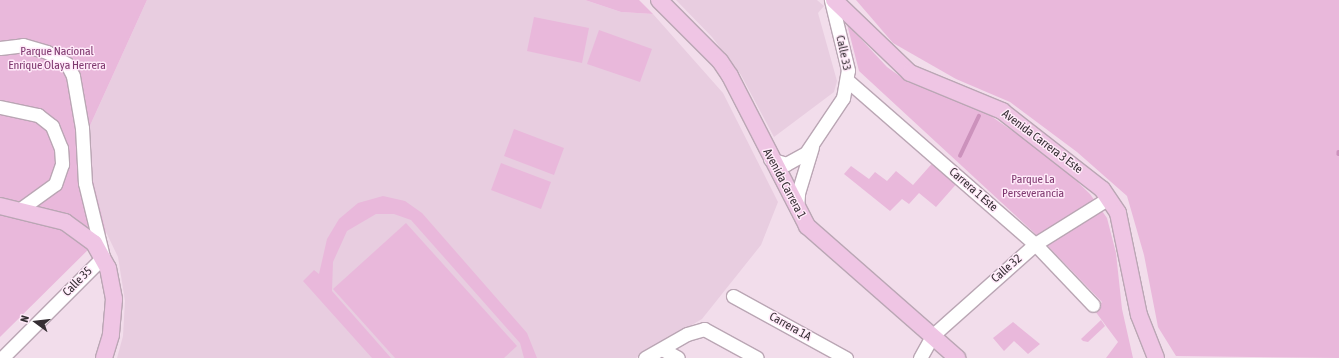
<!DOCTYPE html>
<style>
body{margin:0}
#map{position:relative;width:1339px;height:358px;overflow:hidden;background:#f2ddeb;font-family:"Asap Condensed",sans-serif}
div>[style]{position:absolute}
.built>*{inset:0;background:#e8cde0}
.green>*{inset:0;background:#e9b8db}
.stream>*{height:3.5px;margin:-1.75px;padding:0 1.75px;transform-origin:1.75px;border-radius:1.75px;background:#cc92bc}
.roads{filter:drop-shadow(1px 0 #baa6b4) drop-shadow(-1px 0 #baa6b4) drop-shadow(0 1px #baa6b4) drop-shadow(0 -1px #baa6b4)}
.minor>*{height:13px;margin:-6.5px;padding:0 6.5px;transform-origin:6.5px;border-radius:6.5px;background:#fff}
.major>*{height:16px;margin:-8px;padding:0 8px;transform-origin:8px;border-radius:8px;background:#efc5e4}
span{translate:-50% -50%;white-space:nowrap;text-align:center;line-height:1.15;-webkit-text-stroke:3px #ffeaf9;paint-order:stroke}
.park-label{font-size:12px;color:#7e376e}
.street-label{font-size:12px;color:#352e33}
.north{position:absolute;left:16px;top:302px;width:40px;height:40px;-webkit-text-stroke:3px #ffeaf9;paint-order:stroke;rotate:285deg;font-size:11px;font-weight:700;line-height:16px;text-align:center;color:#352e33}
.north::after{content:'';display:block;margin:auto;width:14px;height:18px;background:#352e33;clip-path:polygon(50% 0,100% 100%,50% 72%,0 100%)}
</style>
<div id="map">
<div class="built">
<i style="clip-path:polygon(147px 0,585px 0,621px 12px,653px 14px,723px 93px,778px 202px,761px 245px,702px 319px,636px 358px,117px 358px,123px 336px,125px 301px,118px 257px,106px 232px,89px 177px,83px 141px)"></i>
<i style="clip-path:polygon(676px 0,817px 0,824px 6px,818px 13px,837px 81px,834px 92px,774px 137px,741px 75px,712px 37px)"></i>
</div>
<div class="green">
<i style="clip-path:polygon(0 0,147px 0,83px 141px,106px 232px,0 337px)"></i>
<i style="clip-path:polygon(585px 0,639px 0,653px 14px,621px 12px)"></i>
<i style="clip-path:polygon(856px 0,1339px 0,1339px 358px,1176px 356px,1158px 327px,1144px 255px,1127px 196px,1077px 152px,1010px 102px,956px 79px,893px 43px)"></i>
<i style="clip-path:polygon(534px 17px,589px 28px,582px 63px,527px 51px)"></i>
<i style="clip-path:polygon(847px 24px,887px 67px,908px 82px,988px 114px,1056px 161px,1090px 194px,1107px 218px,1116px 253px,1122px 309px,1133px 358px,1106px 358px,1118px 342px,1095px 311px,1102px 302px,1042px 240px,859px 71px)"></i>
<i style="clip-path:polygon(599px 30px,652px 49px,640px 82px,587px 64px)"></i>
<i style="clip-path:polygon(514px 129px,564px 148px,554px 175px,504px 156px)"></i>
<i style="clip-path:polygon(936px 159px,959px 181px,936px 207px,919px 193px,909px 204px,902px 199px,890px 211px,844px 174px,851px 166px,869px 179px,875px 172px,887px 181px,896px 171px,913px 185px)"></i>
<i style="clip-path:polygon(501px 163px,551px 182px,541px 209px,491px 190px)"></i>
<i style="clip-path:polygon(383px 196px,405px 201px,422px 213px,527px 333px,537px 358px,524px 358px,520px 343px,411px 220px,394px 214px,376px 214px,347px 231px,333px 262px,332px 291px,391px 358px,372px 358px,303px 281px,314px 270px,319px 274px,327px 239px,339px 219px,358px 203px)"></i>
<i style="clip-path:polygon(406px 223px,517px 346px,504px 358px,395px 358px,333px 289px)"></i>
<i style="clip-path:polygon(1101px 320px,1105px 326px,1088px 342px,1083px 341px,1081px 339px)"></i>
<i style="clip-path:polygon(1013px 322px,1040px 344px,1028px 354px,1014px 341px,1004px 351px,993px 338px)"></i>
</div>
<div class="stream">
<i style="left:1339px;top:152px;width:2px;rotate:90deg"></i>
<i style="left:960px;top:156px;width:44px;rotate:-64.6deg"></i>
</div>
<div class="roads">
<div class="minor">
<i style="left:0;top:48px;width:23px;rotate:-7deg"></i>
<i style="left:23px;top:45px;width:25px;rotate:16deg"></i>
<i style="left:47px;top:52px;width:23px;rotate:31deg"></i>
<i style="left:67px;top:64px;width:13px;rotate:63deg"></i>
<i style="left:73px;top:76px;width:53px;rotate:80.2deg"></i>
<i style="left:82px;top:128px;width:55px;rotate:86.9deg"></i>
<i style="left:85px;top:183px;width:76px;rotate:76.3deg"></i>
<i style="left:103px;top:257px;width:143px;rotate:135deg"></i>
<i style="left:848px;top:81px;width:248px;rotate:41.1deg"></i>
<i style="left:1035px;top:244px;width:84px;rotate:46.4deg"></i>
<i style="left:0;top:107px;width:39px;rotate:12deg"></i>
<i style="left:38px;top:115px;width:18px;rotate:38deg"></i>
<i style="left:52px;top:126px;width:24px;rotate:68deg"></i>
<i style="left:61px;top:148px;width:16px;rotate:86deg"></i>
<i style="left:62px;top:164px;width:21px;rotate:109deg"></i>
<i style="left:55px;top:184px;width:44px;rotate:144.2deg"></i>
<i style="left:770px;top:159px;width:17px;rotate:17deg"></i>
<i style="left:786px;top:164px;width:23px;rotate:-29deg"></i>
<i style="left:806px;top:153px;width:66px;rotate:-56.1deg"></i>
<i style="left:843px;top:98px;width:28px;rotate:-80deg"></i>
<i style="left:848px;top:70px;width:72px;rotate:-103.7deg"></i>
<i style="left:797px;top:209px;width:16px;rotate:-86deg"></i>
<i style="left:798px;top:193px;width:48px;rotate:-73.1deg"></i>
<i style="left:733px;top:296px;width:129px;rotate:28.8deg"></i>
<i style="left:662px;top:349px;width:18px;rotate:29deg"></i>
<i style="left:645px;top:358px;width:48px;rotate:-29.7deg"></i>
<i style="left:687px;top:334px;width:18px;rotate:-16deg"></i>
<i style="left:704px;top:329px;width:60px;rotate:28.7deg"></i>
<i style="left:920px;top:358px;width:26px;rotate:-61deg"></i>
<i style="left:933px;top:335px;width:137px;rotate:-41.7deg"></i>
<i style="left:1035px;top:244px;width:87px;rotate:-31.9deg"></i>
</div>
<div class="major">
<i style="left:659px;top:0;width:86px;rotate:45deg"></i>
<i style="left:720px;top:61px;width:18px;rotate:56deg"></i>
<i style="left:730px;top:76px;width:169px;rotate:62.8deg"></i>
<i style="left:807px;top:226px;width:200px;rotate:41.3deg"></i>
<i style="left:834px;top:0;width:105px;rotate:43.8deg"></i>
<i style="left:910px;top:73px;width:100px;rotate:22.4deg"></i>
<i style="left:1002px;top:111px;width:127px;rotate:38deg"></i>
<i style="left:1102px;top:189px;width:29px;rotate:56deg"></i>
<i style="left:1118px;top:213px;width:104px;rotate:78.4deg"></i>
<i style="left:1139px;top:315px;width:46px;rotate:68.4deg"></i>
<i style="left:0;top:206px;width:67px;rotate:13.8deg"></i>
<i style="left:65px;top:222px;width:36px;rotate:36deg"></i>
<i style="left:94px;top:243px;width:29px;rotate:61deg"></i>
<i style="left:108px;top:268px;width:32px;rotate:79deg"></i>
<i style="left:114px;top:299px;width:36px;rotate:95deg"></i>
<i style="left:111px;top:335px;width:24px;rotate:107deg"></i>
</div>
</div>
<div class="park-label">
<span style="left:57px;top:59px">Parque Nacional<br>Enrique Olaya Herrera</span>
<span style="left:1033px;top:187px">Parque La<br>Perseverancia</span>
</div>
<div class="street-label">
<span style="left:843px;top:53px;rotate:78deg">Calle 33</span>
<span style="left:1042px;top:142px;rotate:37deg">Avenida Carrera 3 Este</span>
<span style="left:784px;top:184px;rotate:62deg">Avenida Carrera 1</span>
<span style="left:973px;top:190px;rotate:41deg">Carrera 1 Este</span>
<span style="left:1007px;top:269px;rotate:-41deg">Calle 32</span>
<span style="left:78px;top:282px;rotate:-45deg">Calle 35</span>
<span style="left:790px;top:327px;rotate:29deg">Carrera 1A</span>
</div>
<div class="north">N</div>
</div>
